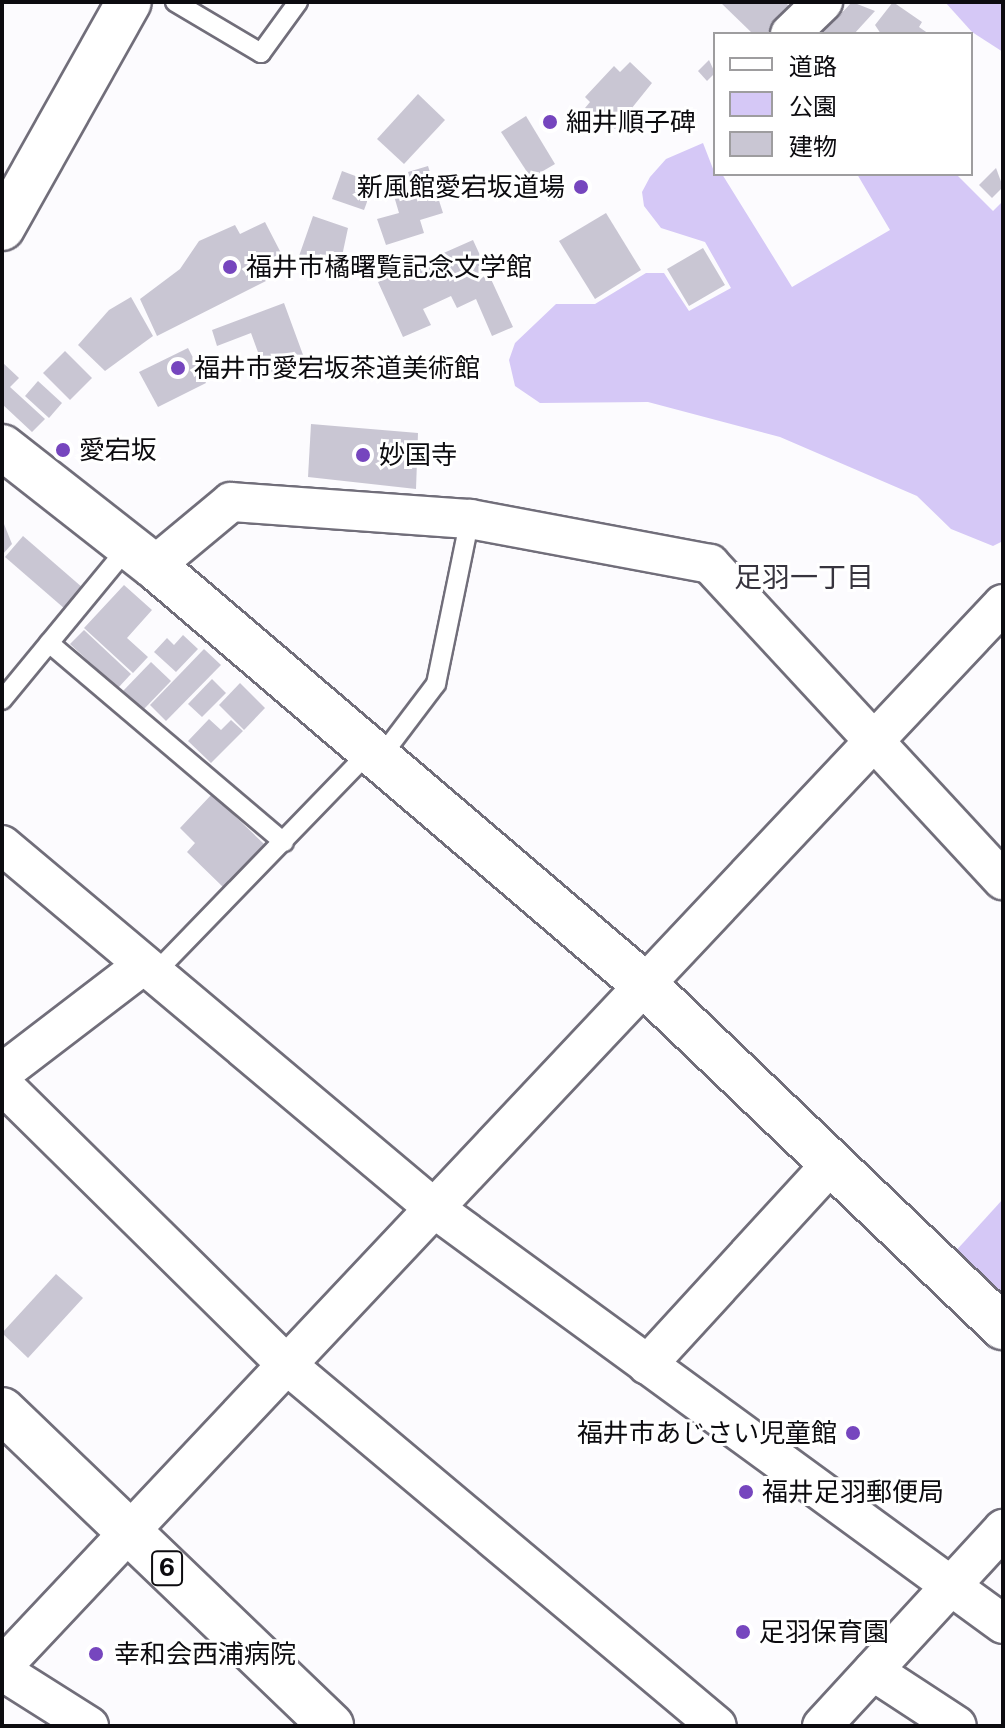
<!DOCTYPE html>
<meta charset="utf-8">
<style>
body{margin:0}
#map{position:relative;width:1005px;height:1728px;overflow:hidden;background:#fcfbfe;font-family:"Public Sans","Noto Sans JP",sans-serif}
div>[style]{position:absolute}
.green>*{inset:0;background:#d5c8f6}
.building>*{inset:0;background:#c9c6d3}
.roads{filter:drop-shadow(2px 0 #716e7a) drop-shadow(-2px 0 #716e7a) drop-shadow(0 2px #716e7a) drop-shadow(0 -2px #716e7a)}
.lane>*{height:18px;margin:-9px;padding:0 9px;transform-origin:9px;border-radius:9px;background:#fff}
.street>*{height:38px;margin:-19px;padding:0 19px;transform-origin:19px;border-radius:19px;background:#fff}
.secondary>*{height:44px;margin:-22px;padding:0 22px;transform-origin:22px;border-radius:22px;background:#fff}
.primary>*{height:44px;margin:-22px;padding:0 22px;transform-origin:22px;border-radius:22px;background:#fff}
.dots>*{width:22px;height:22px;translate:-50% -50%;box-sizing:border-box;border:4px solid #fff;border-radius:50%}
span{translate:-50% -50%;white-space:nowrap;text-align:center;line-height:1.15;-webkit-text-stroke:6px #fff;paint-order:stroke}
.shield-label span{padding:2px 6px;background:#fff;border:2px solid;border-radius:6px;-webkit-text-stroke-width:0}
.shield-label{font-size:24px;color:#0c0b0f;font-weight:700}
.poi-label{font-size:26px;color:#0c0b0f}
.left{translate:0 -50%;text-align:left}
.right{translate:-100% -50%;text-align:right}
.neighbourhood-label{font-size:28px;color:#37343e}
.frame{position:absolute;inset:0;border:4px solid #0c0b0f;pointer-events:none}
.legend{position:absolute;left:713px;top:32px;width:260px;height:144px;box-sizing:border-box;background:#fff;border:2px solid #9e9d9f;margin:0;padding:10px 14px;list-style:none;font-size:24px;color:#0c0b0f}
.legend li{display:flex;align-items:center;gap:16px;height:40px}
.legend b{width:40px;border:2px solid #9e9d9f}
</style>
<div id="map">
<div class="green">
<i style="clip-path:polygon(945px 2px,1003px 2px,1003px 52px,972px 32px)"></i>
<i style="clip-path:polygon(703px 143px,715px 174px,722px 174px,792px 287px,890px 230px,857px 174px,956px 174px,993px 211px,1003px 201px,1003px 541px,993px 546px,951px 529px,917px 496px,780px 437px,648px 402px,540px 403px,515px 386px,509px 360px,515px 343px,556px 304px,595px 304px,646px 273px,664px 273px,689px 311px,731px 288px,705px 242px,661px 228px,644px 206px,642px 192px,650px 177px,666px 159px)"></i>
<i style="clip-path:polygon(1003px 1199px,1003px 1304px,953px 1254px)"></i>
</div>
<div class="building">
<i style="clip-path:polygon(720px 2px,785px 2px,791px 8px,766px 34px,753px 34px)"></i>
<i style="clip-path:polygon(852px 2px,875px 11px,854px 34px,804px 34px,826px 10px,836px 19px)"></i>
<i style="clip-path:polygon(893px 2px,922px 22px,919px 27px,929px 34px,881px 34px,875px 25px)"></i>
<i style="clip-path:polygon(709px 60px,715px 73px,707px 81px,698px 71px)"></i>
<i style="clip-path:polygon(630px 62px,652px 83px,615px 129px,585px 108px,590px 102px,585px 97px,614px 66px,620px 72px)"></i>
<i style="clip-path:polygon(418px 94px,445px 120px,404px 164px,377px 139px)"></i>
<i style="clip-path:polygon(526px 116px,555px 164px,531px 178px,501px 132px)"></i>
<i style="clip-path:polygon(428px 166px,443px 213px,420px 220px,424px 233px,386px 245px,377px 219px,399px 213px,394px 196px,414px 190px,408px 172px)"></i>
<i style="clip-path:polygon(996px 168px,1003px 187px,992px 198px,979px 185px)"></i>
<i style="clip-path:polygon(342px 171px,374px 183px,364px 210px,332px 199px)"></i>
<i style="clip-path:polygon(606px 213px,641px 270px,595px 299px,559px 241px)"></i>
<i style="clip-path:polygon(313px 216px,348px 228px,341px 261px,320px 254px,316px 265px,298px 259px)"></i>
<i style="clip-path:polygon(265px 222px,281px 253px,272px 258px,280px 274px,157px 336px,140px 299px,180px 269px,199px 241px,235px 225px,240px 234px)"></i>
<i style="clip-path:polygon(473px 240px,513px 327px,492px 336px,476px 299px,457px 308px,451px 296px,423px 309px,431px 325px,403px 337px,378px 282px)"></i>
<i style="clip-path:polygon(703px 248px,725px 285px,689px 306px,667px 269px)"></i>
<i style="clip-path:polygon(131px 297px,153px 336px,105px 371px,78px 345px,109px 310px)"></i>
<i style="clip-path:polygon(284px 303px,306px 363px,267px 377px,251px 333px,217px 346px,212px 330px)"></i>
<i style="clip-path:polygon(188px 348px,206px 383px,158px 407px,139px 372px)"></i>
<i style="clip-path:polygon(65px 351px,92px 378px,70px 400px,43px 373px)"></i>
<i style="clip-path:polygon(2px 362px,19px 378px,10px 387px,45px 419px,32px 432px,2px 404px)"></i>
<i style="clip-path:polygon(38px 381px,62px 403px,49px 418px,25px 396px)"></i>
<i style="clip-path:polygon(311px 424px,418px 433px,416px 489px,308px 477px)"></i>
<i style="clip-path:polygon(2px 519px,12px 544px,2px 555px)"></i>
<i style="clip-path:polygon(23px 536px,83px 588px,65px 609px,5px 557px)"></i>
<i style="clip-path:polygon(124px 585px,152px 610px,127px 638px,148px 657px,133px 673px,84px 628px)"></i>
<i style="clip-path:polygon(84px 630px,131px 674px,118px 688px,70px 644px)"></i>
<i style="clip-path:polygon(183px 635px,198px 649px,176px 672px,154px 652px,167px 638px,174px 645px)"></i>
<i style="clip-path:polygon(204px 649px,221px 665px,166px 721px,150px 705px)"></i>
<i style="clip-path:polygon(151px 662px,171px 681px,143px 710px,123px 691px)"></i>
<i style="clip-path:polygon(212px 679px,226px 693px,202px 717px,188px 704px)"></i>
<i style="clip-path:polygon(240px 683px,265px 708px,244px 730px,219px 705px)"></i>
<i style="clip-path:polygon(209px 719px,221px 730px,231px 720px,243px 731px,211px 763px,188px 741px)"></i>
<i style="clip-path:polygon(212px 794px,264px 844px,223px 887px,187px 852px,195px 843px,180px 828px)"></i>
<i style="clip-path:polygon(56px 1274px,83px 1298px,28px 1358px,2px 1333px)"></i>
</div>
<div class="roads">
<div class="lane">
<i style="left:175px;top:2px;width:100px;rotate:30.7deg"></i>
<i style="left:261px;top:53px;width:63px;rotate:-54deg"></i>
<i style="left:49px;top:643px;width:308px;rotate:40.3deg"></i>
<i style="left:2px;top:700px;width:200px;rotate:-50.5deg"></i>
<i style="left:380px;top:758px;width:93px;rotate:-52.9deg"></i>
<i style="left:436px;top:684px;width:168px;rotate:-78.4deg"></i>
<i style="left:154px;top:974px;width:309px;rotate:-45.9deg"></i>
</div>
<div class="street">
<i style="left:790px;top:34px;width:46px;rotate:-44.1deg"></i>
<i style="left:154px;top:566px;width:100px;rotate:-39.7deg"></i>
<i style="left:231px;top:502px;width:240px;rotate:4.1deg"></i>
<i style="left:470px;top:519px;width:244px;rotate:10.6deg"></i>
<i style="left:710px;top:564px;width:431px;rotate:47.2deg"></i>
<i style="left:2px;top:845px;width:566px;rotate:40.05deg"></i>
<i style="left:435px;top:1209px;width:703px;rotate:36.15deg"></i>
<i style="left:2px;top:1073px;width:176px;rotate:-37.4deg"></i>
<i style="left:2px;top:1084px;width:400px;rotate:44.6deg"></i>
<i style="left:287px;top:1365px;width:561px;rotate:40.01deg"></i>
<i style="left:647px;top:1365px;width:274px;rotate:-47.5deg"></i>
<i style="left:2px;top:1667px;width:1460px;rotate:-46.72deg"></i>
<i style="left:2px;top:1671px;width:103px;rotate:32.3deg"></i>
<i style="left:873px;top:1671px;width:100px;rotate:33.2deg"></i>
<i style="left:822px;top:1726px;width:268px;rotate:-47.4deg"></i>
</div>
<div class="secondary">
<i style="left:2px;top:228px;width:259px;rotate:-60.7deg"></i>
<i style="left:2px;top:447px;width:193px;rotate:38.1deg"></i>
<i style="left:154px;top:566px;width:647px;rotate:40.49deg"></i>
<i style="left:646px;top:986px;width:494px;rotate:43.7deg"></i>
</div>
<div class="primary">
<i style="left:2px;top:1410px;width:456px;rotate:43.8deg"></i>
</div>
</div>
<div class="dots">
<i style="left:550px;top:122px;background:#7646be"></i>
<i style="left:581px;top:187px;background:#7646be"></i>
<i style="left:230px;top:267px;background:#7646be"></i>
<i style="left:178px;top:368px;background:#7646be"></i>
<i style="left:63px;top:450px;background:#7646be"></i>
<i style="left:363px;top:455px;background:#7646be"></i>
<i style="left:853px;top:1433px;background:#7646be"></i>
<i style="left:746px;top:1492px;background:#7646be"></i>
<i style="left:743px;top:1632px;background:#7646be"></i>
<i style="left:96px;top:1654px;background:#7646be"></i>
</div>
<div class="shield-label">
<span style="left:167px;top:1568px">6</span>
</div>
<div class="poi-label">
<span class="left" style="left:566px;top:122px">細井順子碑</span>
<span class="right" style="left:565px;top:187px">新風館愛宕坂道場</span>
<span class="left" style="left:246px;top:267px">福井市橘曙覧記念文学館</span>
<span class="left" style="left:194px;top:368px">福井市愛宕坂茶道美術館</span>
<span class="left" style="left:79px;top:450px">愛宕坂</span>
<span class="left" style="left:379px;top:455px">妙国寺</span>
<span class="right" style="left:837px;top:1433px">福井市あじさい児童館</span>
<span class="left" style="left:762px;top:1492px">福井足羽郵便局</span>
<span class="left" style="left:759px;top:1632px">足羽保育園</span>
<span class="left" style="left:114px;top:1654px">幸和会西浦病院</span>
</div>
<div class="neighbourhood-label">
<span style="left:804px;top:577px">足羽一丁目</span>
</div>
<div class="frame"></div>
<ul class="legend">
<li><b style="height:10px;background:#fff"></b>道路</li>
<li><b style="height:22px;background:#d5c8f6"></b>公園</li>
<li><b style="height:22px;background:#c9c6d3"></b>建物</li>
</ul>
</div>
